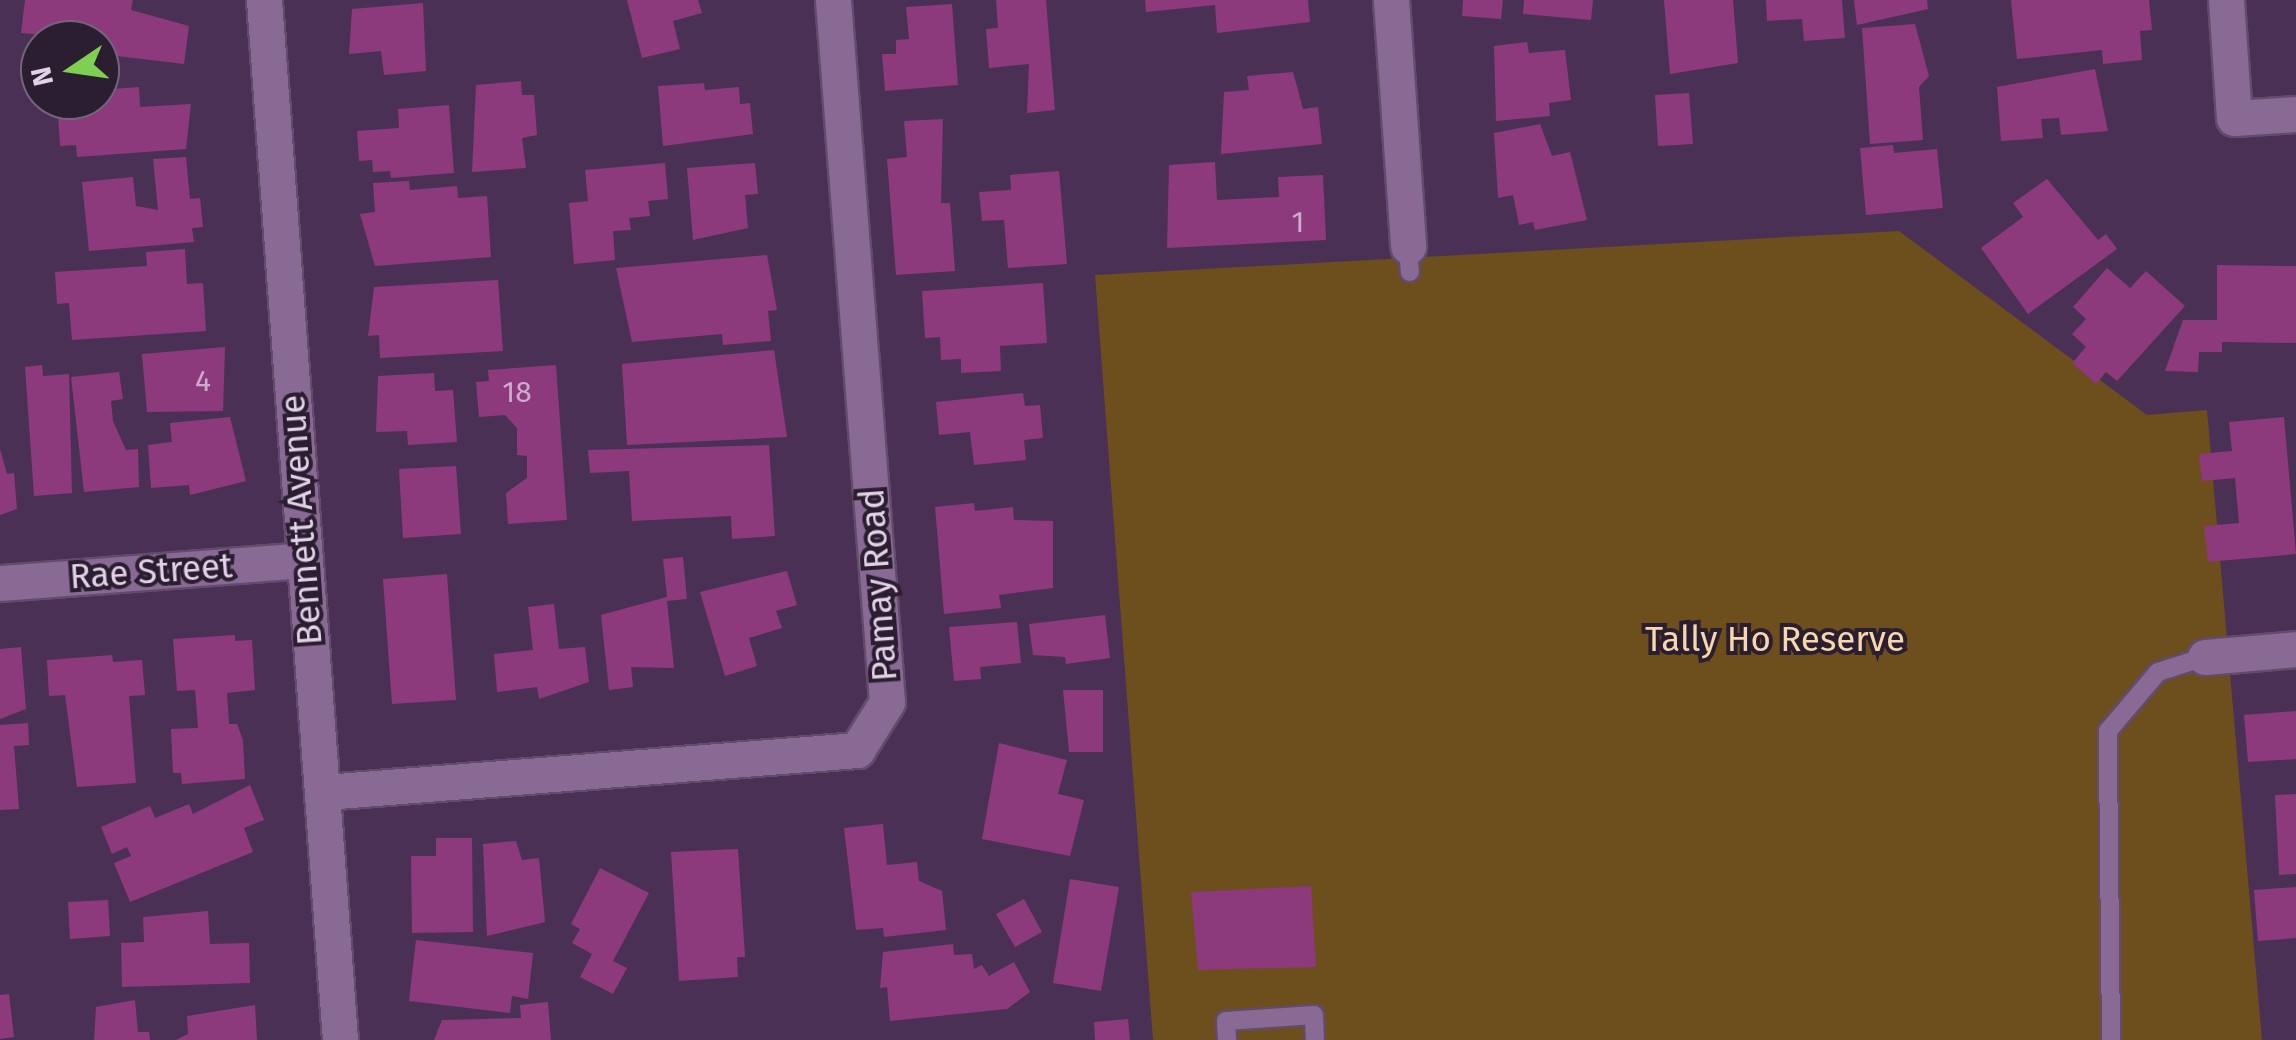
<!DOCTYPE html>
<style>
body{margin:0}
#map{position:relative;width:2296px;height:1040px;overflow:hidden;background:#4b3056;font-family:"Fira Sans",sans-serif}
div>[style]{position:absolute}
.green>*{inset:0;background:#6d4e1d}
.building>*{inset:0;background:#8c3a7b}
.roads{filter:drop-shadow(2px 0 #634b6b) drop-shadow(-2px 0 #634b6b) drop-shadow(0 2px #634b6b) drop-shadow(0 -2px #634b6b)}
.lane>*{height:18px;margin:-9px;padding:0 9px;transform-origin:9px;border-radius:9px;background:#886a94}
.street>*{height:35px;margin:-17.5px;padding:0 17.5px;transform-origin:17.5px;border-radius:17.5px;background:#886a94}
span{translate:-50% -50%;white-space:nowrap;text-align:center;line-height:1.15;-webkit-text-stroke:8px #2b1e30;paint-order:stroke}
.number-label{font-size:30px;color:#ccabcd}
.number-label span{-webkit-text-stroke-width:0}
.street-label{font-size:35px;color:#e2d1e8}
.park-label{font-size:35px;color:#f7d8ac}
.north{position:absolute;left:20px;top:20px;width:100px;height:100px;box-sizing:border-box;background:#2b1e30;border:2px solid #74667a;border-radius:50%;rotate:257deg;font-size:28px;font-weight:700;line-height:40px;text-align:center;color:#e2d1e8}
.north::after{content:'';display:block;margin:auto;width:35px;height:45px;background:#7fd052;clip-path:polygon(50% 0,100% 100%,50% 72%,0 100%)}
</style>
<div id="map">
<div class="green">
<i style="clip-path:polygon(1899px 231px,2147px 415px,2207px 410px,2262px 1040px,1153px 1040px,1095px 275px)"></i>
</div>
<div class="building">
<i style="clip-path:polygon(25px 0,133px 0,131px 10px,189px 26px,184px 64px,100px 54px,100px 40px,21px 33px)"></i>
<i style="clip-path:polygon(627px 0,698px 0,702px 13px,673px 21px,680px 49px,642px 58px)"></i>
<i style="clip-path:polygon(996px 0,1046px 0,1055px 110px,1027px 113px,1029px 64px,989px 68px,986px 29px,998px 28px)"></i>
<i style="clip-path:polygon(1145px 0,1308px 0,1310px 22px,1217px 33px,1215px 5px,1146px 12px)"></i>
<i style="clip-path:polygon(1463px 0,1503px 0,1501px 19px,1462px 16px)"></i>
<i style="clip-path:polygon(1524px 0,1593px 0,1591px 20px,1523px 14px)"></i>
<i style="clip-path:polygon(1664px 0,1733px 0,1738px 63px,1670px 74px)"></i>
<i style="clip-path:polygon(1766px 0,1842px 0,1845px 38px,1804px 41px,1802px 19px,1767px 21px)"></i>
<i style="clip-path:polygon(1854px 0,1927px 0,1928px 9px,1857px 25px)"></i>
<i style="clip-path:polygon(2011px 0,2149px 0,2152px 30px,2140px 31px,2142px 60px,2103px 64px,2102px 50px,2017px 59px)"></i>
<i style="clip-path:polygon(423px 3px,426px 71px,384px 75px,381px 51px,349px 54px,352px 9px)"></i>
<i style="clip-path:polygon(952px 4px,958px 85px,885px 91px,882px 54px,896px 54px,896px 40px,909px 39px,906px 7px)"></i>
<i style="clip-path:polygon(1915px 24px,1929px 76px,1919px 87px,1923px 140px,1870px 144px,1862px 28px)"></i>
<i style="clip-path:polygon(1527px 42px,1529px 53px,1565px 50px,1571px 100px,1549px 103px,1550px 116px,1496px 121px,1494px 46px)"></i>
<i style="clip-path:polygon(2095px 69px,2108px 131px,2061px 135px,2059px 118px,2041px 119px,2043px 138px,2001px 141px,1997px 87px)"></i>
<i style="clip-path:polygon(1293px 72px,1303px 109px,1318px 107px,1322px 144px,1221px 154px,1224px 92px,1249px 90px,1247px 76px)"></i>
<i style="clip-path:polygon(521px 81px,522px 95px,534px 95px,537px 135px,522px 138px,526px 168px,472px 172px,476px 85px)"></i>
<i style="clip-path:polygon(704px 83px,705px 90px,739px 87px,740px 104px,750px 103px,753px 134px,663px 146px,658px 86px)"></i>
<i style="clip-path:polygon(139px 87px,140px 107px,191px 104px,186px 149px,77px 157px,76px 145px,60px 146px,57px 100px,100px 100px,100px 90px)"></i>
<i style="clip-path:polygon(1689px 93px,1693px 144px,1658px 146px,1655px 95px)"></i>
<i style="clip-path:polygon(449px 105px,454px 173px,391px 178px,390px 171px,373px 172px,372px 160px,359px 161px,357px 131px,399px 128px,398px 109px)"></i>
<i style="clip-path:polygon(943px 119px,941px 203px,950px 203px,955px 271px,896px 275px,887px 159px,907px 157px,904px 121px)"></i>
<i style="clip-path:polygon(1540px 124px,1552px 156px,1570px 152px,1587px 220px,1535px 230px,1533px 222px,1519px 225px,1513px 195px,1498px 198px,1494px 133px)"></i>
<i style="clip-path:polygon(1893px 145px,1894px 153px,1937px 149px,1943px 208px,1866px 215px,1860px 148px)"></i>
<i style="clip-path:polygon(186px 157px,190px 199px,200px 198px,203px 227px,192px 228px,194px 242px,89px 251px,82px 182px,133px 177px,136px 206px,158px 210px,153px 159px)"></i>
<i style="clip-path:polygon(1215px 162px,1217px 200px,1279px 197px,1278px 177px,1323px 175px,1326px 240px,1167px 248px,1169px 165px)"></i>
<i style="clip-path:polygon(665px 163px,668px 199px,648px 201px,650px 216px,629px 218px,631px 230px,613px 231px,615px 260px,574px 264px,569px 203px,588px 201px,585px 170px)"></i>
<i style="clip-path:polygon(755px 163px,758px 194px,745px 195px,748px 228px,693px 240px,687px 168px)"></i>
<i style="clip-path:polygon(1059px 171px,1067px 264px,1008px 268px,1004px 220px,982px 221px,979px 192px,1011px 190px,1010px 175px)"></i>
<i style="clip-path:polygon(2047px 179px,2098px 240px,2106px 234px,2117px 249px,2028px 314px,1981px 248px,2023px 217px,2013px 203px)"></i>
<i style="clip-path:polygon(409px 181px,410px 190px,457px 186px,458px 198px,487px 196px,491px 257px,375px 266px,360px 214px,375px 212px,373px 183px)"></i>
<i style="clip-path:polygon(185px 249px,187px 284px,203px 283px,206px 331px,72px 340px,69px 303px,57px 304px,55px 272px,147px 266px,146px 252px)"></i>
<i style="clip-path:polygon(767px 255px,777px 310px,768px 311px,771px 341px,723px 345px,722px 334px,632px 342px,616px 268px)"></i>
<i style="clip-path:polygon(2217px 265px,2296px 266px,2296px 343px,2222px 342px,2222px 352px,2199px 352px,2198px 372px,2165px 371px,2183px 320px,2217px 320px)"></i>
<i style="clip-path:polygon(2107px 268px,2130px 288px,2146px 271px,2185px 306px,2117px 381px,2106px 372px,2096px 384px,2072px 363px,2086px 347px,2072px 334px,2086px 319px,2073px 307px)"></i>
<i style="clip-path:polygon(498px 280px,503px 351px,380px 358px,379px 335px,368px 336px,374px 287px)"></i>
<i style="clip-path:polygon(1043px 283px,1047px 343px,1000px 346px,1001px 371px,961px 373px,961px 359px,941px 360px,940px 337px,925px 338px,922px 291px)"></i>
<i style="clip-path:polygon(225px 347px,223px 411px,147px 412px,142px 354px)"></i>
<i style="clip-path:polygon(774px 350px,787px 437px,627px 445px,622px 364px)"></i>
<i style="clip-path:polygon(42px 365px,43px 376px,69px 374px,72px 493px,34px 496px,25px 367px)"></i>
<i style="clip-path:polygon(556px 365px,567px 520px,508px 524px,506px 493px,527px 478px,527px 456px,517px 455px,517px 428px,505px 415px,479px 417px,476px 382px,489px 381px,488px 370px)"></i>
<i style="clip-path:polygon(119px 372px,123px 399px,111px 401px,113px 421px,126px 450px,138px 449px,139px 487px,84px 492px,71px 377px)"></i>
<i style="clip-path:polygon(434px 373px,435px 391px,453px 390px,457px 442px,408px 445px,407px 431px,376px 432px,378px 376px)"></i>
<i style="clip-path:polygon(1023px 393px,1025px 406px,1040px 405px,1043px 438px,1024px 440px,1026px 460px,974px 465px,970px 432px,939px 435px,936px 402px)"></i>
<i style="clip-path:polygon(230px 417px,246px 481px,190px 495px,189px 485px,151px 488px,148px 445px,172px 442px,170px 423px)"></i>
<i style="clip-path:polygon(2284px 417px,2296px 554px,2208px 562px,2204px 526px,2239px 523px,2235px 478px,2202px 481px,2199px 454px,2232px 451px,2229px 422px)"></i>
<i style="clip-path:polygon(769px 445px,775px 536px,732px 539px,731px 516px,632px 521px,629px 471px,590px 473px,588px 450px)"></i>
<i style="clip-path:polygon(0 449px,7px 474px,14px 473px,17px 509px,0 515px)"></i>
<i style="clip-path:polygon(456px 466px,461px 534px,403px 538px,399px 469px)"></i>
<i style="clip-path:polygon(974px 503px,975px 511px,1013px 507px,1014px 520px,1053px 521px,1053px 588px,999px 595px,1001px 608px,944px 614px,935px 507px)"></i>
<i style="clip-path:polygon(683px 557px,687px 599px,667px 601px,674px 668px,631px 667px,633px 687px,609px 690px,601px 615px,667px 597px,663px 559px)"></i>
<i style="clip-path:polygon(787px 571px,797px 605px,776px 611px,782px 628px,749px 638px,757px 666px,725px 676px,700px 592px)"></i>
<i style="clip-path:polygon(447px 574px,456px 700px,392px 704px,383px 579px)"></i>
<i style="clip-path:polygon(554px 604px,559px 649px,585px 647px,589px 682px,539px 699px,537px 687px,497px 692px,494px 654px,533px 650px,528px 607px)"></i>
<i style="clip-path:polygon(1105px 615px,1110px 658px,1066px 664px,1065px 657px,1033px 655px,1029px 624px)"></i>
<i style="clip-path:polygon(1017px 622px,1021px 663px,980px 667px,981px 679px,954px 681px,949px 627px)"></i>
<i style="clip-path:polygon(235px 635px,235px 641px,252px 640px,255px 690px,227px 693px,229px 724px,237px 724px,243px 740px,245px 779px,182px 784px,181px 773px,173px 773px,171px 729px,198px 728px,195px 690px,177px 691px,173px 639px)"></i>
<i style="clip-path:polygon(21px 647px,26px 709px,0 719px,0 649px)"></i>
<i style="clip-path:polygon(112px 655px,113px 662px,142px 660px,145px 695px,129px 696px,136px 783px,77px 787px,65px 695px,49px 696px,47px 660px)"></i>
<i style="clip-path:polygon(1063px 690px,1103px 690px,1103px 752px,1069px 752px)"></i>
<i style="clip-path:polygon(2296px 711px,2296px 759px,2248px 762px,2244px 715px)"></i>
<i style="clip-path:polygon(28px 723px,29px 745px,14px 746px,19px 809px,0 810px,0 725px)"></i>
<i style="clip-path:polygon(999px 743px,1067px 760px,1058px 794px,1084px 800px,1070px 856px,982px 839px)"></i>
<i style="clip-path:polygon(250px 785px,264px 820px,244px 828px,253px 852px,130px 902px,114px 863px,131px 856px,127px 847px,112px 854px,101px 827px,150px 806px,155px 818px,189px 804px,193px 814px)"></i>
<i style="clip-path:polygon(2296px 794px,2296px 874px,2279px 875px,2275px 795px)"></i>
<i style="clip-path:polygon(883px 824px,887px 865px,917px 862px,919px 881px,942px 891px,946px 930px,884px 937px,883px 928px,856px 930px,844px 828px)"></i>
<i style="clip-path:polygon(436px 838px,472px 838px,473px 932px,412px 933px,411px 856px,436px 856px)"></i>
<i style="clip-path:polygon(516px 841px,522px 860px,539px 858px,545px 922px,487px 936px,483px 844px)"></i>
<i style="clip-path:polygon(738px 849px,745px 957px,737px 957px,738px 977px,679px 981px,671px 852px)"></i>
<i style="clip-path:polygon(600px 868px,649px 893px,613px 961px,627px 968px,613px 994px,580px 977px,592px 954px,572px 943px,580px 929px,571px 924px)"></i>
<i style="clip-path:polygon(1070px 879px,1119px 887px,1101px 991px,1053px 983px)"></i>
<i style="clip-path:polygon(1311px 886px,1316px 967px,1198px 970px,1191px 892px)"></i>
<i style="clip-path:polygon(2296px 887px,2296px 938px,2258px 941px,2254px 890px)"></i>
<i style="clip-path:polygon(1024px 899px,1042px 932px,1015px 947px,996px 914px)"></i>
<i style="clip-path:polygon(108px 900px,110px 936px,70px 939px,68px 902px)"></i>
<i style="clip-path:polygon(208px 911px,210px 944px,249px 943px,250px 983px,122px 987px,121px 943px,144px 942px,143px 917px)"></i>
<i style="clip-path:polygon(416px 940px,533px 953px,528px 999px,512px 996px,510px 1013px,409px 1001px)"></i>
<i style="clip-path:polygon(953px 944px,954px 955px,972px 954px,974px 969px,982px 965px,989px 976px,1014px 962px,1030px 992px,1007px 1009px,890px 1021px,887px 987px,880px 988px,883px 952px)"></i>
<i style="clip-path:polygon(9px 994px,14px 1037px,0 1039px,0 995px)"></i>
<i style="clip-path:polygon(135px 1000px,138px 1032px,149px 1032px,150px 1040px,94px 1040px,96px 1007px)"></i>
<i style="clip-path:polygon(548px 1002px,551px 1040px,434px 1040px,442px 1020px,521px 1018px,520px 1005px)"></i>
<i style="clip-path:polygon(255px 1005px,257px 1040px,176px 1040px,188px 1034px,187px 1016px)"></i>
<i style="clip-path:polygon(1128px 1019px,1130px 1040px,1095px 1040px,1094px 1022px)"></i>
</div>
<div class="roads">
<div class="lane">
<i style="left:1408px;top:246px;width:26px;rotate:86deg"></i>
<i style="left:1227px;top:1040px;width:19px;rotate:-93deg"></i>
<i style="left:1226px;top:1021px;width:88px;rotate:-3.9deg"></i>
<i style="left:1314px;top:1015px;width:25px;rotate:88deg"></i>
<i style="left:2111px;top:1040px;width:309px;rotate:-90.6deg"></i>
<i style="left:2108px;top:731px;width:77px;rotate:-49.7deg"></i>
<i style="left:2158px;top:672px;width:49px;rotate:-17.7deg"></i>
</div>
<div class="street">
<i style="left:264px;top:0;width:1043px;rotate:85.82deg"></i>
<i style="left:1391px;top:0;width:247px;rotate:86deg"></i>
<i style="left:2226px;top:0;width:118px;rotate:86.1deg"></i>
<i style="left:2234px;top:118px;width:62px;rotate:-3.7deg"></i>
<i style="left:0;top:583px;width:304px;rotate:-4.3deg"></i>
<i style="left:2205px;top:657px;width:91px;rotate:-5deg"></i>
<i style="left:325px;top:792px;width:534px;rotate:-4.51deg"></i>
<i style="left:857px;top:750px;width:57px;rotate:-58deg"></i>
<i style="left:887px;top:702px;width:704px;rotate:-94.4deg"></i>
</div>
</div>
<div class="number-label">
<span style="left:1298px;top:222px">1</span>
<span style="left:203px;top:381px">4</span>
<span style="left:517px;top:392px">18</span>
</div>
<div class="street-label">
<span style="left:301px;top:520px;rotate:-94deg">Bennett Avenue</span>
<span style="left:151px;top:571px;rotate:-4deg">Rae Street</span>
<span style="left:878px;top:585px;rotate:-94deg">Pamay Road</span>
</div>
<div class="park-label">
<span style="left:1775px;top:639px">Tally Ho Reserve</span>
</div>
<div class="north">N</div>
</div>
